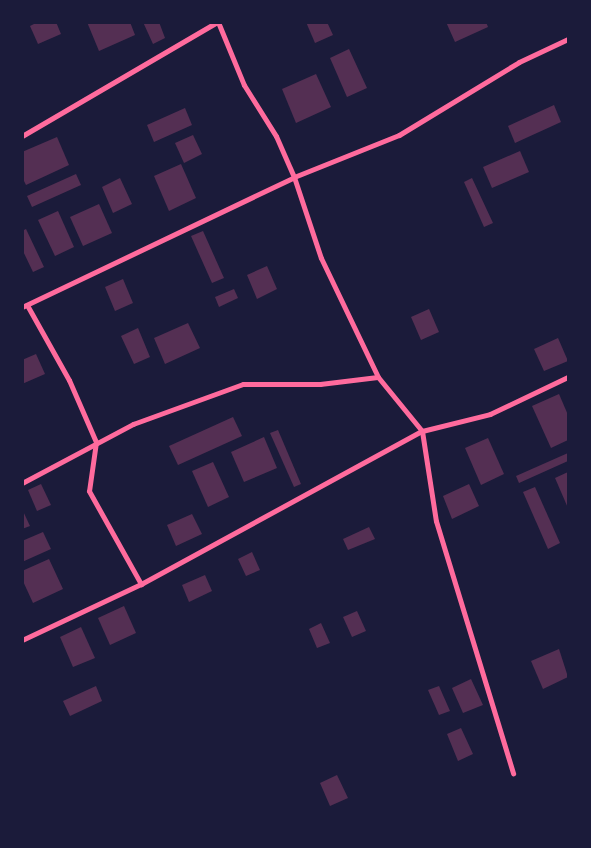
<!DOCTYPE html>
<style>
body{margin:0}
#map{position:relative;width:591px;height:848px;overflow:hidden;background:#1b1b3a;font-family:Montserrat,sans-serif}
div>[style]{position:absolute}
.building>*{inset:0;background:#542f53}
.minor>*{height:5px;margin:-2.5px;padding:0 2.5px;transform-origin:2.5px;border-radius:2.5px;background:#ff6b9d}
span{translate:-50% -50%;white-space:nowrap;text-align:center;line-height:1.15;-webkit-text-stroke:4.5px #1b1b3a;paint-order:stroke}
.frame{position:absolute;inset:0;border:24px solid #1b1b3a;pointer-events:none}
</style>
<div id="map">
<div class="building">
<i style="clip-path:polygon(38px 22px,56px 22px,61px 34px,38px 44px,30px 26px)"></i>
<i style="clip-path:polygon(87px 22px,130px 22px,135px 35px,99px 51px)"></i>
<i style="clip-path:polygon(143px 22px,159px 22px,165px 38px,153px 44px)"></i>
<i style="clip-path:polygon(306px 22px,327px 22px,333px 35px,315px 43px)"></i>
<i style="clip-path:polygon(446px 22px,486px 22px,488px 27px,455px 42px)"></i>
<i style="clip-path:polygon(349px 49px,367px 88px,347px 97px,330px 58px)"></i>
<i style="clip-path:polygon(316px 74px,331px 107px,296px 123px,282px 89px)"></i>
<i style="clip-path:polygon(554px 105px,561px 122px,515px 143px,508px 126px)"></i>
<i style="clip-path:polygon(185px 108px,192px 125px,154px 142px,147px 125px)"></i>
<i style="clip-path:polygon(193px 135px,202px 154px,184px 163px,175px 143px)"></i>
<i style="clip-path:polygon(57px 137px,69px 165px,26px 185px,22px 177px,22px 152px)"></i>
<i style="clip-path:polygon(520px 151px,529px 172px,492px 188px,483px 167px)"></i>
<i style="clip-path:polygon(181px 164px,196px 198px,169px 211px,154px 176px)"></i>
<i style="clip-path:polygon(76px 174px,81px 185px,32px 207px,27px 196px)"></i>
<i style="clip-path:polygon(120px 178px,132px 204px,113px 213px,102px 187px)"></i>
<i style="clip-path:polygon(472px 178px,493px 223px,484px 227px,464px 182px)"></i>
<i style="clip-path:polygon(99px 204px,112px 233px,83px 246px,70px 217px)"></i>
<i style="clip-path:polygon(58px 211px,74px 247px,55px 256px,38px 220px)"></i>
<i style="clip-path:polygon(26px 229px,44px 267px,33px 272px,22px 249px,22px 231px)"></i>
<i style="clip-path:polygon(203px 231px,224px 278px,212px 283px,191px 236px)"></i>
<i style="clip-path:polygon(267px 266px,277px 289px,257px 299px,247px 275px)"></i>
<i style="clip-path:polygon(123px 279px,133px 303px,115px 311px,105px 287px)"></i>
<i style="clip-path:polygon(234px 289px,238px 298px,219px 307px,215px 297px)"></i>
<i style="clip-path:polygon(429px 309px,439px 332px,421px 340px,411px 317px)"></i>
<i style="clip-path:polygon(188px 323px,200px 348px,165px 364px,154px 338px)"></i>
<i style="clip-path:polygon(138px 328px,150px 357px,134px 364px,121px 336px)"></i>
<i style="clip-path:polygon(558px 338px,568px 361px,544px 371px,534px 349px)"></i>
<i style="clip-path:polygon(36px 354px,45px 374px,22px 384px,22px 360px)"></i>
<i style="clip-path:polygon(559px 394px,568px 415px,568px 440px,551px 448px,532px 406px)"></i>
<i style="clip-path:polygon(233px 417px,242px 436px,178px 465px,169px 446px)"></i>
<i style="clip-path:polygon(278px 430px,301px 484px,294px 487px,270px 433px)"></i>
<i style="clip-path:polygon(264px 437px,277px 468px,244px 482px,231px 452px)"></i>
<i style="clip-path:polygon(488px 438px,504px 474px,481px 485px,465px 448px)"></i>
<i style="clip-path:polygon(568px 453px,568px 461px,519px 483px,516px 476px)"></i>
<i style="clip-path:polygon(213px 462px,229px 497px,208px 507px,192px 471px)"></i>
<i style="clip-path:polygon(568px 472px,568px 508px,555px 478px)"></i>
<i style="clip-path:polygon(41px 484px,51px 505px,37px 511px,28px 490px)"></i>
<i style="clip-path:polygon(469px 484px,479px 506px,452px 519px,443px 496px)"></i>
<i style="clip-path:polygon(535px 487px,560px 543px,548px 549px,523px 492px)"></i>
<i style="clip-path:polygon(22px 509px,30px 526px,22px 529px)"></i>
<i style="clip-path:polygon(192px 514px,202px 534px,176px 546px,167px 525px)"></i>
<i style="clip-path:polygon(369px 527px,375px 539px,348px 550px,343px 539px)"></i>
<i style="clip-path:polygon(43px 532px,51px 549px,22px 562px,22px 541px)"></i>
<i style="clip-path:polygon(252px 552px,260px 570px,246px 576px,238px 559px)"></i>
<i style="clip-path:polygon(49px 559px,63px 589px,33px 603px,22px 579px,22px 571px)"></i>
<i style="clip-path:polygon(205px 575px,212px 591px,189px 602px,182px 585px)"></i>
<i style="clip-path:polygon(124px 606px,136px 633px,110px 645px,98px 618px)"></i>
<i style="clip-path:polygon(357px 611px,366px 631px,352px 637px,343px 617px)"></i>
<i style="clip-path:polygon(321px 623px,330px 643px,317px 648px,309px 629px)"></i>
<i style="clip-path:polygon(81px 627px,95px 658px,73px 667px,60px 637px)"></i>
<i style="clip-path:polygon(559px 649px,568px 677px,543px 689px,531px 661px)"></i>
<i style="clip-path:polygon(471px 679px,483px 705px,463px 713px,452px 688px)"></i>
<i style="clip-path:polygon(96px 686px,102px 701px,70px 716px,63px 701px)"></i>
<i style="clip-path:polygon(439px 686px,450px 711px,439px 715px,428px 690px)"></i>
<i style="clip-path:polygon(461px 728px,473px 754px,458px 761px,447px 734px)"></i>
<i style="clip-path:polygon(337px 775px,348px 798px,330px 806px,320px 783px)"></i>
</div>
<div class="minor">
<i style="left:218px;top:22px;width:68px;rotate:67.6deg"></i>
<i style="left:244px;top:85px;width:60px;rotate:57.9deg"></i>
<i style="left:276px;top:136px;width:45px;rotate:66.3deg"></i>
<i style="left:294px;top:177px;width:85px;rotate:71.6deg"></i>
<i style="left:321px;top:258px;width:132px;rotate:64.4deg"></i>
<i style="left:378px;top:377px;width:70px;rotate:50.8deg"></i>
<i style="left:422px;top:431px;width:91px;rotate:81.2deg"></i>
<i style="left:436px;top:521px;width:264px;rotate:73deg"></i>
<i style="left:22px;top:136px;width:226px;rotate:-30.3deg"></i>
<i style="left:27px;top:305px;width:86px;rotate:60.8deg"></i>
<i style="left:69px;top:380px;width:68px;rotate:66.5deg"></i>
<i style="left:96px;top:442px;width:49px;rotate:98.1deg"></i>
<i style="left:89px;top:491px;width:107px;rotate:60.8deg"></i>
<i style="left:22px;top:307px;width:301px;rotate:-25.5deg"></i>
<i style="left:294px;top:177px;width:113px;rotate:-21.8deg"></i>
<i style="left:399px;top:135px;width:140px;rotate:-31.3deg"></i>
<i style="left:519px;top:62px;width:54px;rotate:-25.1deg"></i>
<i style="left:22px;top:483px;width:126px;rotate:-28deg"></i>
<i style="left:133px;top:424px;width:117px;rotate:-20deg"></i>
<i style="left:243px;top:384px;width:77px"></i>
<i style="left:320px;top:384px;width:58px;rotate:-6.9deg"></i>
<i style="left:22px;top:640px;width:132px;rotate:-25.2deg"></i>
<i style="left:141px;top:584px;width:320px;rotate:-28.6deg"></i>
<i style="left:422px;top:431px;width:70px;rotate:-14deg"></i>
<i style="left:490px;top:414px;width:86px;rotate:-25.4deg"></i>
</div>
<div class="frame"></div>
</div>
